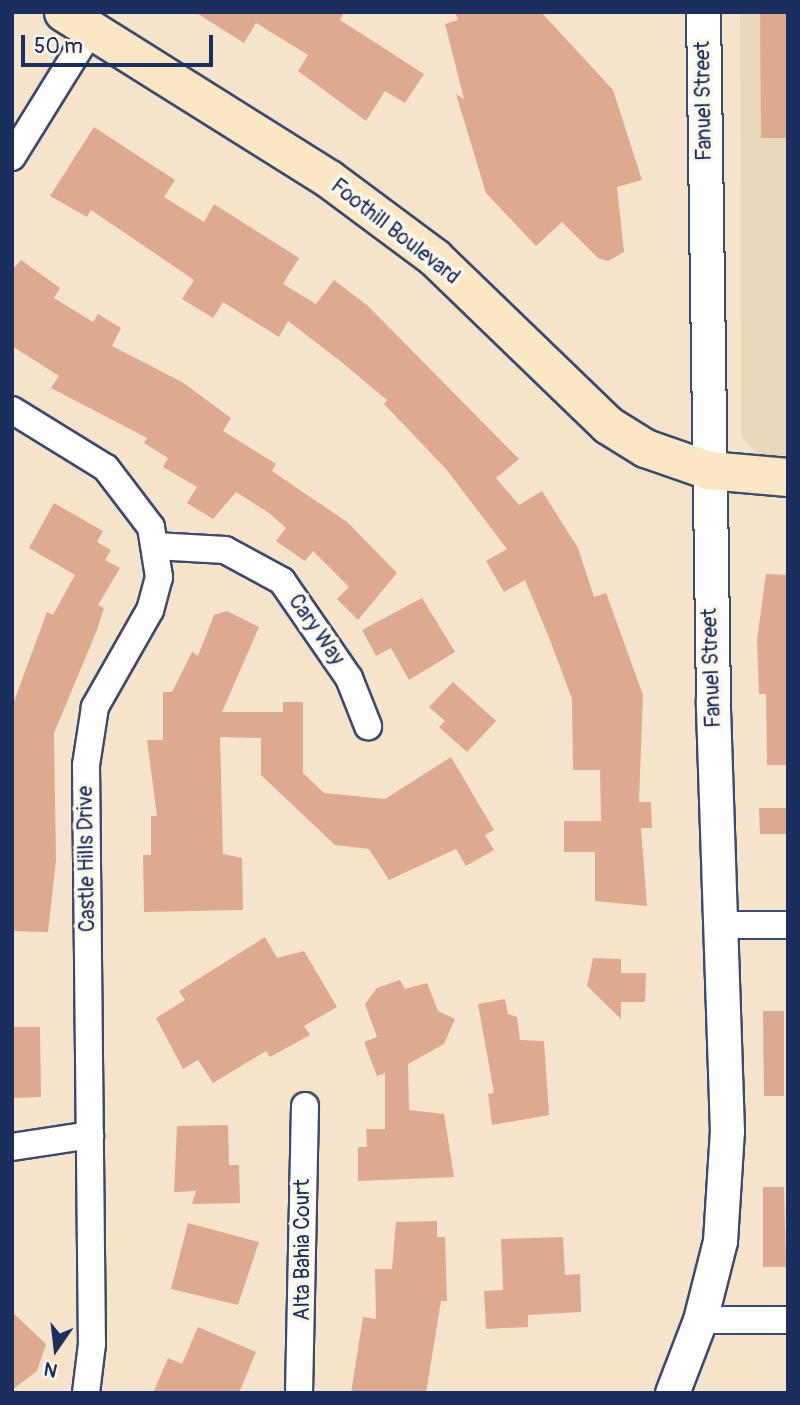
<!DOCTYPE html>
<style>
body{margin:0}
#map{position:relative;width:800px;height:1405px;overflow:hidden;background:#f5e4cb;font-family:Pangolin,sans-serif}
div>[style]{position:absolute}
.built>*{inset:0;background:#e9d9ba}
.building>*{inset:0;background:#deaa8f}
.roads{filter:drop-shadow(2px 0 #3c4a6e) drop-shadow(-2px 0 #3c4a6e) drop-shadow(0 2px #3c4a6e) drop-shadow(0 -2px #3c4a6e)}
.minor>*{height:26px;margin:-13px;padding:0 13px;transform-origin:13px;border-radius:13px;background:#fff}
.tertiary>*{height:33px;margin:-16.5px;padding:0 16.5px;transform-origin:16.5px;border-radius:16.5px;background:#fff}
.secondary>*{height:37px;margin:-18.5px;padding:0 18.5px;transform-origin:18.5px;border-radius:18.5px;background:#fbe7c3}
span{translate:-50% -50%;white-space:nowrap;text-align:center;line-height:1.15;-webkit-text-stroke:7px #fbf7ec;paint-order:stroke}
.street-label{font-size:21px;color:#1b2f5e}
.frame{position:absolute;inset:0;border:14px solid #1b2f5e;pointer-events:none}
.north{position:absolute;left:21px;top:1314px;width:70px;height:70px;-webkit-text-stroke:5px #fbf7ec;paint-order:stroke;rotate:194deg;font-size:19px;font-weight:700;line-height:28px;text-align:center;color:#1b2f5e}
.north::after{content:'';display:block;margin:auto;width:24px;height:32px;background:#1b2f5e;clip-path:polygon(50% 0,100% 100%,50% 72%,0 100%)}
.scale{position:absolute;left:21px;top:35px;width:192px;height:32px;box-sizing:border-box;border:4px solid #1b2f5e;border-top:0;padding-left:9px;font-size:21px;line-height:24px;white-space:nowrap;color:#1b2f5e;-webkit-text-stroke:5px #fbf7ec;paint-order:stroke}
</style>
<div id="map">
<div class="built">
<i style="clip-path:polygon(740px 12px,788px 12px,788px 456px,759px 456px,741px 436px)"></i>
</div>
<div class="building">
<i style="clip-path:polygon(195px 12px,344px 12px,340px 20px,424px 74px,405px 103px,385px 91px,366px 121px,298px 71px,308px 55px,256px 23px,244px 43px)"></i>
<i style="clip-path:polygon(455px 12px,541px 12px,613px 90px,642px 180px,617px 187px,624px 252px,608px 261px,598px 258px,562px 222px,536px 246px,486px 193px,456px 94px,464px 99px,445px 24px,458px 20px)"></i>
<i style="clip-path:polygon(760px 12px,788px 12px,788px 138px,761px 138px)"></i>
<i style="clip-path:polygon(94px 127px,175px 180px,164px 197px,204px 222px,214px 204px,299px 258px,283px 284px,316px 304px,334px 280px,368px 306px,519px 459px,496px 478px,519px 505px,542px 491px,578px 548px,594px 597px,606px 593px,643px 695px,639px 802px,651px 802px,652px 828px,641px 828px,647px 906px,595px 901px,595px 852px,564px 852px,564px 821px,601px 821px,600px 770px,573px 770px,572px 699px,550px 640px,525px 580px,504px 592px,486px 561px,507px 549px,446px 469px,384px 404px,387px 400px,339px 360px,288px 321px,279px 337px,223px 302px,213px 318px,182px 299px,194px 280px,91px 210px,87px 217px,50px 196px)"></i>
<i style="clip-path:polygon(21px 260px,60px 288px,54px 298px,93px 322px,98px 314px,121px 328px,112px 346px,182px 382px,231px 418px,223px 431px,276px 464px,272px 471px,347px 522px,397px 573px,358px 620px,337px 599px,349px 587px,313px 551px,305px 561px,276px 541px,286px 528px,269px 513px,236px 492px,213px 519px,187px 503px,197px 487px,163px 467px,168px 458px,144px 443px,147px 438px,51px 388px,59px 376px,12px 346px,12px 270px)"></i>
<i style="clip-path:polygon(54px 503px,103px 531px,97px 542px,111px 550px,105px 560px,120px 568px,98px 605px,104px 608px,97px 630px,54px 733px,56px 860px,48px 932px,12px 931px,13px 704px,47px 612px,53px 615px,75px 575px,29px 548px)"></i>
<i style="clip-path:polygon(766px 574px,788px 575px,788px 765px,767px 765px,766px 694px,759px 694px,757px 640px)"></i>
<i style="clip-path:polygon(422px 598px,455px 652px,409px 680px,391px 648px,376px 656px,362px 630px)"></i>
<i style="clip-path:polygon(227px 611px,259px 627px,222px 712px,283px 712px,283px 702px,303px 702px,303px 773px,324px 793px,385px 799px,451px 757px,494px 830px,485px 835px,494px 850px,466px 866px,456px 849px,389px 880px,369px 849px,335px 845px,261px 775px,261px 738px,220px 737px,223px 854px,242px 858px,243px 910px,144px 912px,143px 855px,151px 855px,151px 816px,157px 816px,147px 740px,163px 740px,163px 692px,172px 692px,192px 652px,198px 656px,214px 615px)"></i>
<i style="clip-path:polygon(453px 682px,496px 721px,467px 752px,439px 727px,445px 721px,429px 707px)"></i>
<i style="clip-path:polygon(759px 808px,788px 808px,788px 834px,760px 834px)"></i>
<i style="clip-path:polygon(265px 937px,277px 958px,304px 951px,337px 1007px,304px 1026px,310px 1035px,270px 1057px,266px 1051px,213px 1083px,198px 1060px,183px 1069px,156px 1018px,185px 1000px,179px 991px)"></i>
<i style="clip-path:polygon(593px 958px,621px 959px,621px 973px,646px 973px,645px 1002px,621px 1002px,621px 1019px,587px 986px)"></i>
<i style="clip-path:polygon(400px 980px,405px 989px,427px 983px,438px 1011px,455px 1019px,444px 1044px,408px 1064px,409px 1110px,444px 1114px,454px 1177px,358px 1181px,358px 1147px,367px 1147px,366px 1129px,385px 1129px,385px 1073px,377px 1076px,364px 1042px,377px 1037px,365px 1004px,377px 988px)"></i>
<i style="clip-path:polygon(505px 999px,508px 1014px,517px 1017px,520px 1040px,544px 1041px,549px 1115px,492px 1125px,488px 1094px,494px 1093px,478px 1004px)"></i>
<i style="clip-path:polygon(763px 1011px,784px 1011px,784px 1096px,764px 1096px)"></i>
<i style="clip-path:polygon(12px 1027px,40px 1027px,41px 1097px,12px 1098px)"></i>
<i style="clip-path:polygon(228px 1125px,229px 1165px,239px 1165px,240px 1203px,192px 1204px,196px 1191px,174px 1192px,177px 1126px)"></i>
<i style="clip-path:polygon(763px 1187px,784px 1187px,786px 1267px,763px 1267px)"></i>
<i style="clip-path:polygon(437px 1221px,437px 1237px,445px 1237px,447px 1301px,441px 1301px,426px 1393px,351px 1393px,363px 1317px,376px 1319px,375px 1269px,392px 1269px,396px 1222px)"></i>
<i style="clip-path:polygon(188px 1223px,259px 1242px,238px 1305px,171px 1289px)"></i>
<i style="clip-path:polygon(563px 1237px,565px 1275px,580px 1274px,581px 1312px,528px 1315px,528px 1327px,486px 1329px,484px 1291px,503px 1290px,501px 1239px)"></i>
<i style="clip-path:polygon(12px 1312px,46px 1344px,37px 1371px,12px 1390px)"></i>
<i style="clip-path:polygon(198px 1327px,256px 1352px,239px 1393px,153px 1393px,168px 1358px,182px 1364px)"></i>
</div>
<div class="roads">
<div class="minor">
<i style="left:12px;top:157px;width:148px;rotate:-58.2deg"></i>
<i style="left:12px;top:410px;width:110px;rotate:31.7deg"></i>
<i style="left:106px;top:468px;width:74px;rotate:52.7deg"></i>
<i style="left:151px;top:527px;width:51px;rotate:80.9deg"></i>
<i style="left:159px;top:577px;width:34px;rotate:105deg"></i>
<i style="left:150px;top:610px;width:112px;rotate:119.6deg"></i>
<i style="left:95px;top:707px;width:59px;rotate:98.8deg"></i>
<i style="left:86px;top:765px;width:579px;rotate:89.41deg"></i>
<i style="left:92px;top:1344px;width:49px;rotate:97deg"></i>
<i style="left:155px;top:546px;width:70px;rotate:3.3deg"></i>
<i style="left:225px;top:550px;width:65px;rotate:28.5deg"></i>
<i style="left:282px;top:581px;width:118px;rotate:55.4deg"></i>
<i style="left:349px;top:678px;width:52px;rotate:68.4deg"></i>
<i style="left:723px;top:925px;width:65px"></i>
<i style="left:12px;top:1147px;width:79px;rotate:-8.7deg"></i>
<i style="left:700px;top:1320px;width:88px"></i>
<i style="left:299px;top:1393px;width:287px;rotate:-88.8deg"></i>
</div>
<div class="tertiary">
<i style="left:672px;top:1393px;width:78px;rotate:-69deg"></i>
<i style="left:700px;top:1320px;width:81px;rotate:-75.8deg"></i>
<i style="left:720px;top:1241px;width:110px;rotate:-86.4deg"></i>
<i style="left:727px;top:1131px;width:431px;rotate:-91.9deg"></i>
<i style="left:713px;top:700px;width:688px;rotate:-90.83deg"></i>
</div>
<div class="secondary">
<i style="left:63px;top:12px;width:314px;rotate:32.1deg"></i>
<i style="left:329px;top:179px;width:131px;rotate:36.6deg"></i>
<i style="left:434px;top:257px;width:242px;rotate:44deg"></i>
<i style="left:608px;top:425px;width:44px;rotate:31.9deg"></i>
<i style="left:645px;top:448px;width:67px;rotate:19.2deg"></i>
<i style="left:708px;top:470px;width:80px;rotate:5deg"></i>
</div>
</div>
<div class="street-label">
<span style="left:704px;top:101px;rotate:-91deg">Fanuel Street</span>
<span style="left:395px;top:232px;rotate:38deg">Foothill Boulevard</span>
<span style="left:316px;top:630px;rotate:55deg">Cary Way</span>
<span style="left:712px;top:668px;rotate:-92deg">Fanuel Street</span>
<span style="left:87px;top:859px;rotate:-91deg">Castle Hills Drive</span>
<span style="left:303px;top:1250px;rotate:-90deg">Alta Bahia Court</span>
</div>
<div class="frame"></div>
<div class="north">N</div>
<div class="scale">50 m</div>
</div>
